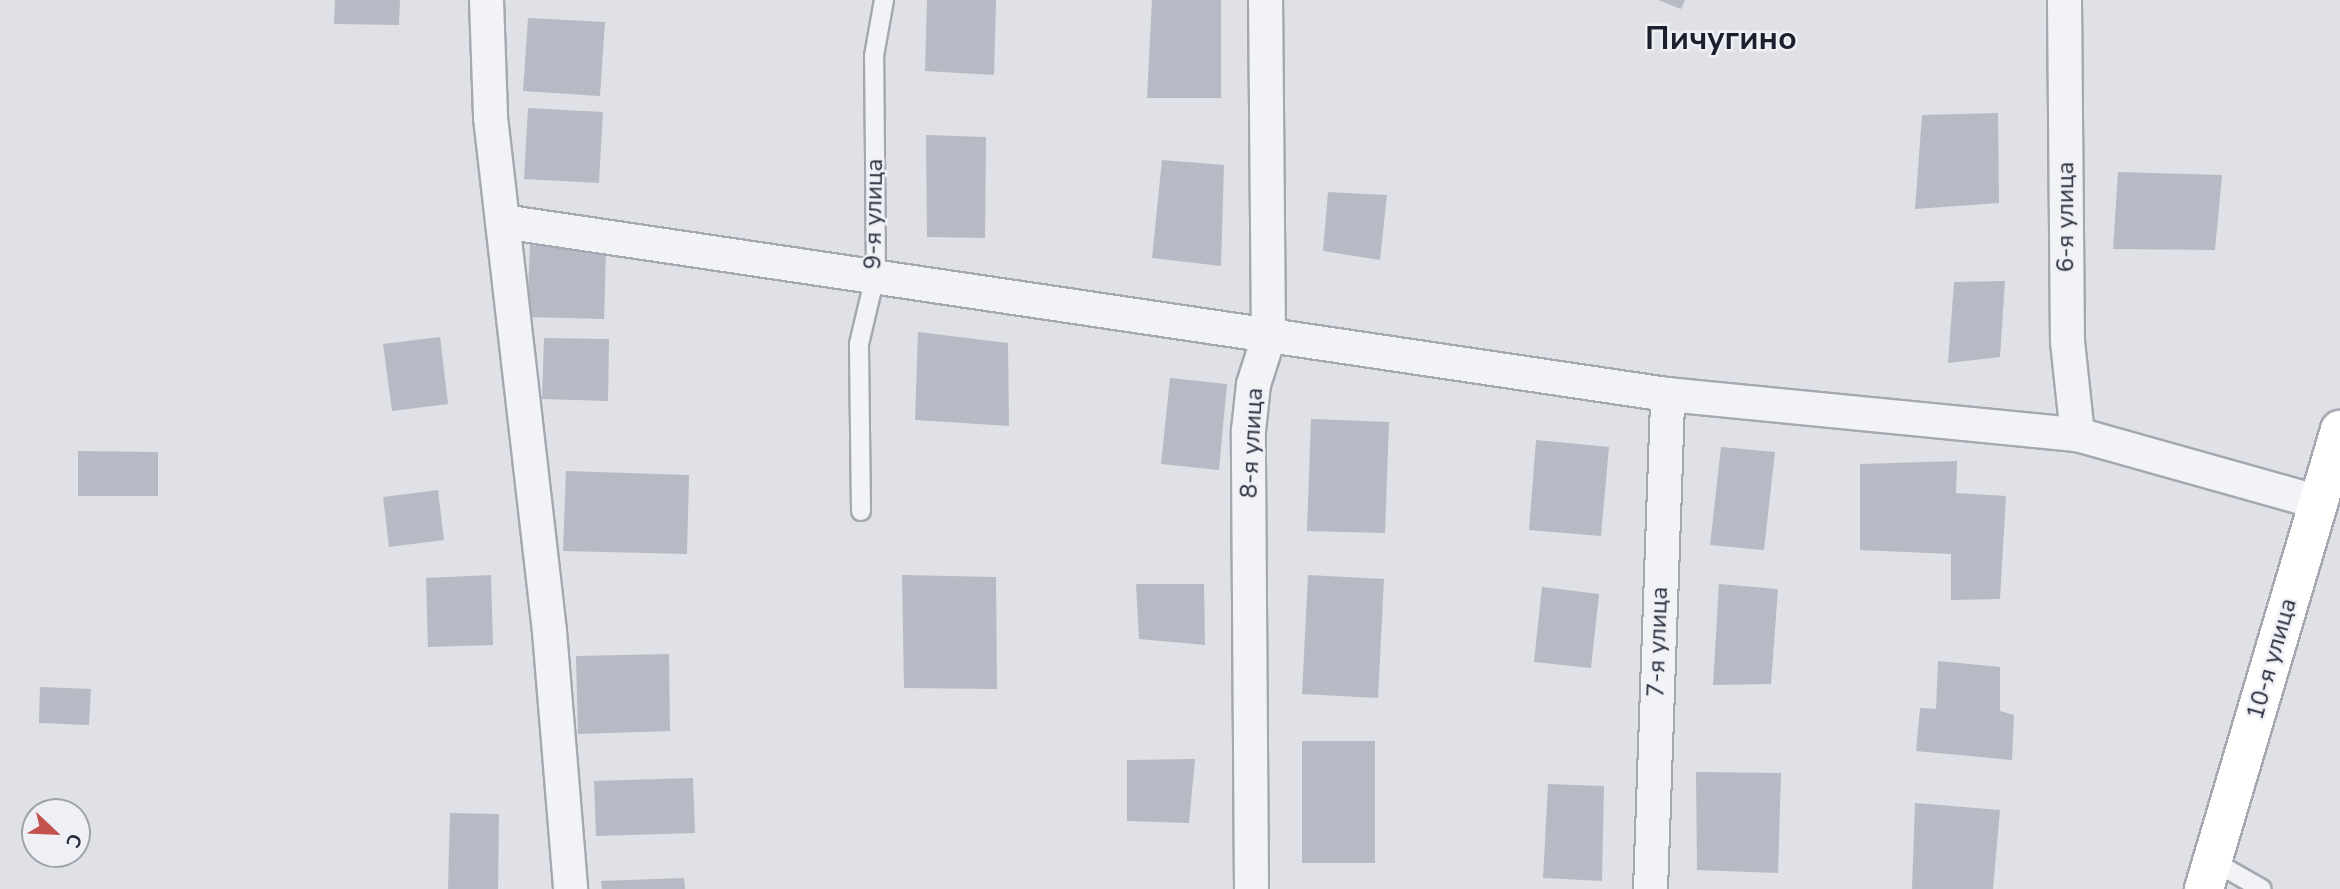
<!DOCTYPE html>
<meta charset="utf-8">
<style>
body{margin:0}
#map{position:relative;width:2340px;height:889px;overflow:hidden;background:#dfe1e7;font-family:"Nunito Sans",sans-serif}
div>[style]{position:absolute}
.building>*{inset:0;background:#b7bac4}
.roads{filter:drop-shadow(2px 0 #a5a7b1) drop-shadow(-2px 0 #a5a7b1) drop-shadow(0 2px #a5a7b1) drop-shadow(0 -2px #a5a7b1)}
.lane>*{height:18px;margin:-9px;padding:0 9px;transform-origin:9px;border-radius:9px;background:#f2f3f6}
.street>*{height:33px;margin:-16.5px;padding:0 16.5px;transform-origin:16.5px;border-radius:16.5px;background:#f2f3f6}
.secondary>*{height:38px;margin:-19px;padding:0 19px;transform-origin:19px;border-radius:19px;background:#fff}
span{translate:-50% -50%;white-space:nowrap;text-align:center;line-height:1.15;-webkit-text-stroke:5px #eff0f5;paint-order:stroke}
.street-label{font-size:24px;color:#2a2d3d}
.district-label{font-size:32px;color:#1c1f2e;font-weight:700}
.north{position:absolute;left:21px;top:798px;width:70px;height:70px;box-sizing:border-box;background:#eff0f5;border:2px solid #a0a2ab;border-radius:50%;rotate:113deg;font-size:19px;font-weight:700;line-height:28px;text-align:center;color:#2a2d3d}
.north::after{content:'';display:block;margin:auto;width:24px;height:32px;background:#c3514e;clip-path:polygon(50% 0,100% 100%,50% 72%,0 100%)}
</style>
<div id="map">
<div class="building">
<i style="clip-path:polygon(335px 0,400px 0,399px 25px,334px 24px)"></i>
<i style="clip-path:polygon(927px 0,996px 0,994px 75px,925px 71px)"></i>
<i style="clip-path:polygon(1152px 0,1221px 0,1221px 98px,1147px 98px)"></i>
<i style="clip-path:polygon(1658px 0,1685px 0,1681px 9px)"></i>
<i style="clip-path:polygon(528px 18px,605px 22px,600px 96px,523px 91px)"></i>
<i style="clip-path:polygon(528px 108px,603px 112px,599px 183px,524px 179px)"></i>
<i style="clip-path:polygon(1998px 113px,1999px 203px,1915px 209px,1922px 115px)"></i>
<i style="clip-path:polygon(926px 135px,986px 137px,985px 238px,927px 237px)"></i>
<i style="clip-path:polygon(1162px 160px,1224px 165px,1221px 266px,1152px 258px)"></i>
<i style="clip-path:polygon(2118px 172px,2222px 175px,2215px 250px,2113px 249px)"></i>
<i style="clip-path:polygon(1328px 192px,1387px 195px,1380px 260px,1323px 251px)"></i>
<i style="clip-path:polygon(530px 245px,606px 248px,604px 319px,527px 317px)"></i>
<i style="clip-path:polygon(2005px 281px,2000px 357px,1948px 363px,1954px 282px)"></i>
<i style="clip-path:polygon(918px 332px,1008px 343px,1009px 426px,915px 420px)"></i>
<i style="clip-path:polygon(440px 337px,448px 404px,392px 411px,383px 344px)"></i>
<i style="clip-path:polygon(544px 338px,609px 339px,608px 401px,542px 399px)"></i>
<i style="clip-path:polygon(1170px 378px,1227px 384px,1219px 470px,1161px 464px)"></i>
<i style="clip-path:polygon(1311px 419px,1389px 422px,1385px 533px,1307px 531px)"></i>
<i style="clip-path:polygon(1536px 440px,1609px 447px,1601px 536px,1529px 530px)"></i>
<i style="clip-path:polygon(1721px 447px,1775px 452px,1764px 550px,1710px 545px)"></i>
<i style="clip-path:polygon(78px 451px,158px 452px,158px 496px,78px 496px)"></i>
<i style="clip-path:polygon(1957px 461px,1956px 493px,2006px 496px,2000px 599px,1951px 600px,1951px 554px,1860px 550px,1860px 464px)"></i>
<i style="clip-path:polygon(566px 471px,689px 475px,687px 554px,563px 551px)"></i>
<i style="clip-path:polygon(438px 490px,444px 540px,389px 547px,383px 497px)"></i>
<i style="clip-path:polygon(491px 575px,493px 645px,428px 647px,426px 578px)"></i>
<i style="clip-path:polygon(902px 575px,996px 577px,997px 689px,904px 688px)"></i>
<i style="clip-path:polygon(1308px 575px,1384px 579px,1378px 698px,1302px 694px)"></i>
<i style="clip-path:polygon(1136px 584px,1204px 584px,1205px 645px,1139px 639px)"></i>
<i style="clip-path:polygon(1719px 584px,1778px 589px,1771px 684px,1713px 685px)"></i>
<i style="clip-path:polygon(1542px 587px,1599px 594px,1591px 668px,1534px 662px)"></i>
<i style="clip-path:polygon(669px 654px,670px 731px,578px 734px,576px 656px)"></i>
<i style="clip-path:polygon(1938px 661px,2000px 667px,2000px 711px,2014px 715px,2012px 760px,1916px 751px,1920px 708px,1936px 709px)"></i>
<i style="clip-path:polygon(40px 687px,91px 689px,89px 725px,39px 723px)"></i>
<i style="clip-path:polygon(1302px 741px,1375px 741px,1375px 863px,1302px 863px)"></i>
<i style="clip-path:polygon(1195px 759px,1189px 823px,1127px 821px,1127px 760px)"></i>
<i style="clip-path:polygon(1696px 772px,1781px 773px,1778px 873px,1697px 870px)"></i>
<i style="clip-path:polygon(693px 778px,695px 833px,596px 836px,594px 781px)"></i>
<i style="clip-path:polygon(1548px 784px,1604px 786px,1602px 881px,1543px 878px)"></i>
<i style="clip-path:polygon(1915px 803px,2000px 810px,1993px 889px,1912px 889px)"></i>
<i style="clip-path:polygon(450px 813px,499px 814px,498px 889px,448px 889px)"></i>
<i style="clip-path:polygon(684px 878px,685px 889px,602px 889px,601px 881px)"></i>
</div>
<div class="roads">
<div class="lane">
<i style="left:861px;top:511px;width:167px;rotate:-90.7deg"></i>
<i style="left:859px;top:344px;width:74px;rotate:-76.7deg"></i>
<i style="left:876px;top:272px;width:216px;rotate:-90.5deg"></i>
<i style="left:874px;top:56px;width:57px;rotate:-79.9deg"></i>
<i style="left:2213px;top:861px;width:56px;rotate:29.7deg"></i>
</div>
<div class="street">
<i style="left:486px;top:0;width:117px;rotate:88deg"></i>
<i style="left:490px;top:117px;width:517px;rotate:83.45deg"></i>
<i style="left:549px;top:631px;width:259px;rotate:85.3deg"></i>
<i style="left:2064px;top:0;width:341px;rotate:89.5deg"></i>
<i style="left:2067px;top:341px;width:94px;rotate:83.9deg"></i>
<i style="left:502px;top:221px;width:1178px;rotate:8.45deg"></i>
<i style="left:1667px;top:394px;width:412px;rotate:5.6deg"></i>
<i style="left:2077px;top:434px;width:251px;rotate:15.7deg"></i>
<i style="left:1251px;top:889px;width:459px;rotate:-90.4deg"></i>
<i style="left:1248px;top:430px;width:46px;rotate:-83.8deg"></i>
<i style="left:1253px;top:384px;width:49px;rotate:-72.3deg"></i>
<i style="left:1268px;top:337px;width:337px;rotate:-90.5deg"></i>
<i style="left:1650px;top:889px;width:495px;rotate:-88deg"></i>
</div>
<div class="secondary">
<i style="left:2204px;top:889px;width:479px;rotate:-73.5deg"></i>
</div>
</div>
<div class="street-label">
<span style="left:874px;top:214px;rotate:-89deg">9-я улица</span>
<span style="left:2066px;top:217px;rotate:-90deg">6-я улица</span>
<span style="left:1252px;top:443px;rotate:-87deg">8-я улица</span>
<span style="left:1658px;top:642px;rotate:-88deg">7-я улица</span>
<span style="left:2272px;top:659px;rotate:-74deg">10-я улица</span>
</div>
<div class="district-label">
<span style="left:1721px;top:39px">Пичугино</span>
</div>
<div class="north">С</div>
</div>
